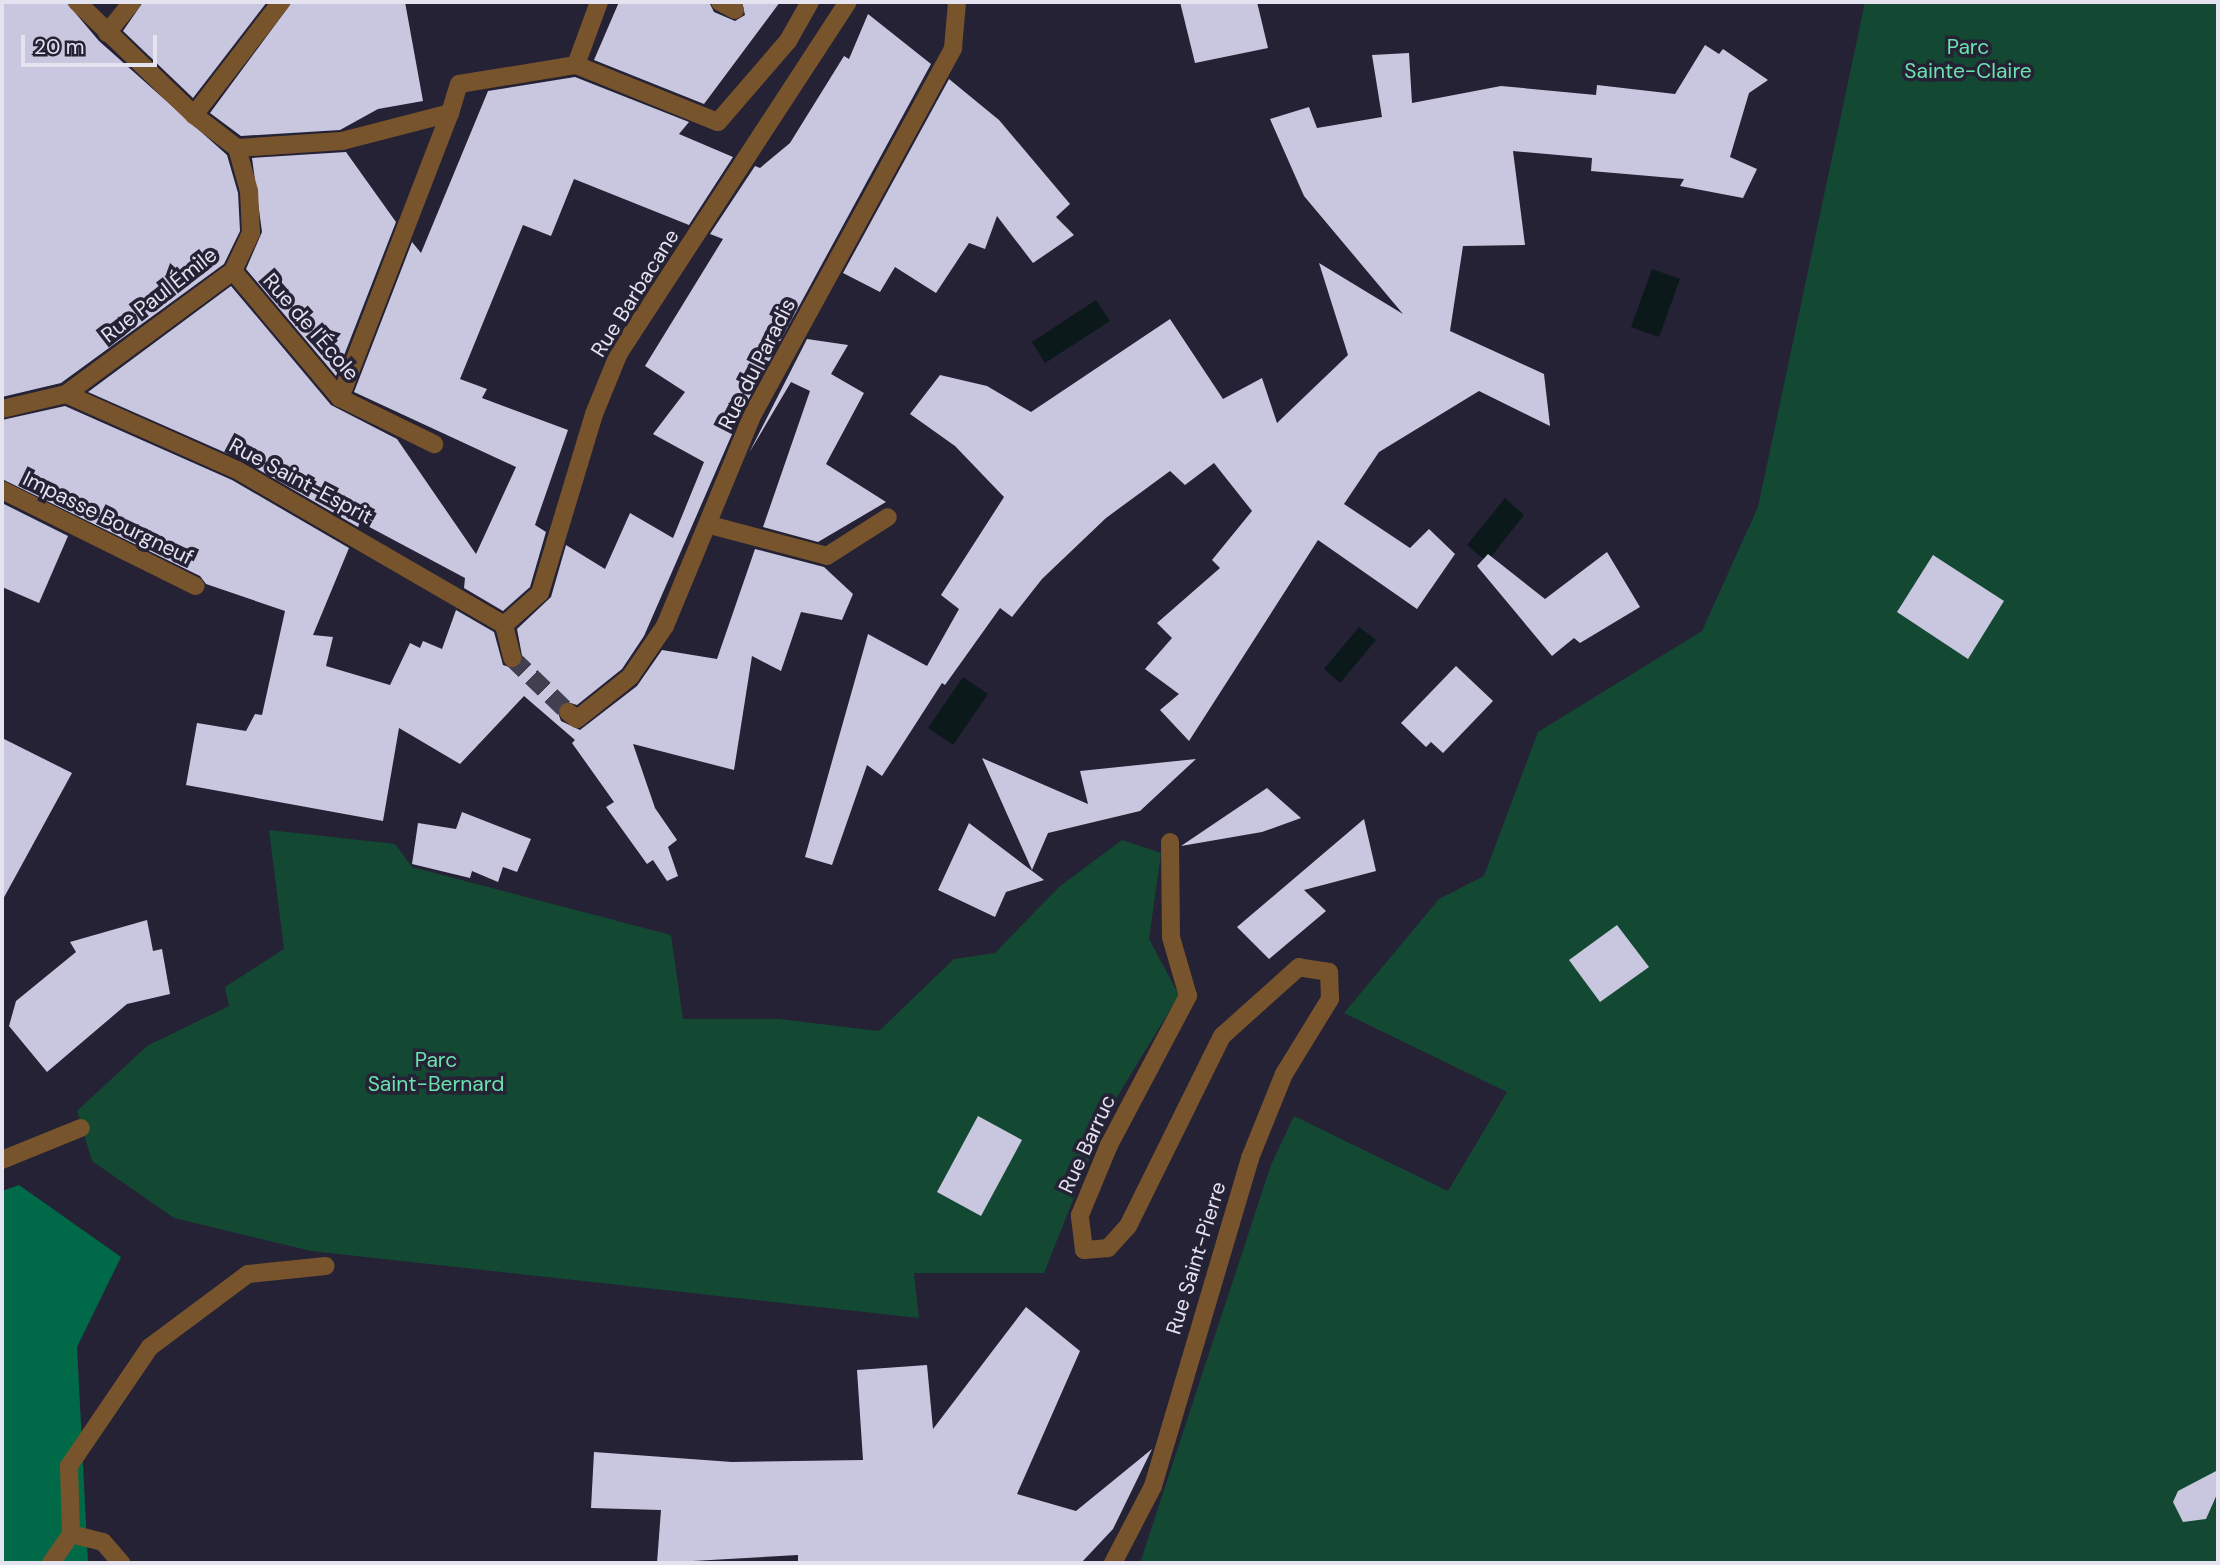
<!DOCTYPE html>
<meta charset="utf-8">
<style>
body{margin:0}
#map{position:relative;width:2220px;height:1565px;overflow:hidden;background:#252235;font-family:"DM Sans",sans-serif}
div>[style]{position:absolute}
.green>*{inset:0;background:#134833}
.forest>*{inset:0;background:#006a48}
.water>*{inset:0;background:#0b191b}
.building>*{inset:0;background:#c9c6df}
.street-tunnel>*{height:18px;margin-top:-9px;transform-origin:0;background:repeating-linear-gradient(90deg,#423f51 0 18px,transparent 0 27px)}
.street>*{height:18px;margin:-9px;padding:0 9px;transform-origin:9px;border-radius:9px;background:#78542c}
span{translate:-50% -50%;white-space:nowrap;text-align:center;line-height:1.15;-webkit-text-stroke:7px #252235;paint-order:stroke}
.park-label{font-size:21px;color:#6ce2ae}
.street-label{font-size:21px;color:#e5e3f0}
.frame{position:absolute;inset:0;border:4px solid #e5e3f0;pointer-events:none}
.scale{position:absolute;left:21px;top:35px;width:136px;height:32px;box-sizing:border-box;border:4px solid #e5e3f0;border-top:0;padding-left:9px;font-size:21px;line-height:24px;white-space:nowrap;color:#e5e3f0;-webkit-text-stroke:5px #252235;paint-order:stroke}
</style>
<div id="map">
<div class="green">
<i style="clip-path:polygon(1865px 2px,2218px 2px,2218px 1563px,1140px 1563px,1271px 1165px,1294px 1116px,1448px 1191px,1507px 1092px,1344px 1013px,1439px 899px,1484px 876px,1538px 732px,1702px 631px,1758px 507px)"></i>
<i style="clip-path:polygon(269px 830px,395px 844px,412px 867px,671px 935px,683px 1019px,779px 1019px,879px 1031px,954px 959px,995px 953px,1059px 887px,1122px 840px,1161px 853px,1149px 939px,1179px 995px,1108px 1112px,1044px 1273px,914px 1273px,919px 1318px,311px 1251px,174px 1218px,92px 1161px,77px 1111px,147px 1046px,229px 1006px,225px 987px,284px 949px)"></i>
</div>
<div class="forest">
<i style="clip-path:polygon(19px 1185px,121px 1257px,77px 1347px,88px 1563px,2px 1563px,2px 1191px)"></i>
</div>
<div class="water">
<i style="clip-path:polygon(1652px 269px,1680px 279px,1659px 337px,1631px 327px)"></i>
<i style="clip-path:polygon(1096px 300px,1110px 321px,1045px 363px,1032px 342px)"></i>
<i style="clip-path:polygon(1505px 498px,1524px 515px,1487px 562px,1467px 545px)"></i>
<i style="clip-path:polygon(1359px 627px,1376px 640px,1340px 683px,1324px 669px)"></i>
<i style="clip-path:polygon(963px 677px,988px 694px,953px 745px,928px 728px)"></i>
</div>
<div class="building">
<i style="clip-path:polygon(2px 2px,66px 2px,99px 41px,227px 155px,238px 193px,240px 231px,224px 264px,61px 383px,2px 397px)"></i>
<i style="clip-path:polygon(143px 2px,267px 2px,193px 98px,123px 31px)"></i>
<i style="clip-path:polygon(292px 2px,405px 2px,423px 101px,378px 109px,340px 130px,241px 136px,210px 113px)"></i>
<i style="clip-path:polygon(619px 2px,709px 2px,714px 12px,735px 21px,745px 15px,742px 2px,780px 2px,704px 104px,594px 60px)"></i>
<i style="clip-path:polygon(1180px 2px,1257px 2px,1268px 48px,1195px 63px)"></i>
<i style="clip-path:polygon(868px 14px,931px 64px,743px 409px,644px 636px,622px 669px,577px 705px,564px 701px,557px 710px,561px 721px,580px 730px,637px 686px,662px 650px,717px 659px,755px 549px,824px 567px,853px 594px,842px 620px,801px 612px,781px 671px,752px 656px,734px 770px,633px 744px,655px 808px,677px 840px,668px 847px,678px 876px,667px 881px,653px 860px,647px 864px,606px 807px,614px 802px,572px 743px,575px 740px,524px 696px,460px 764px,399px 728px,383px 821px,186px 785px,197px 723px,246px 731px,255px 714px,262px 715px,285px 611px,206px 584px,200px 576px,2px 479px,2px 420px,65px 406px,232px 480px,349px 548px,313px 635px,333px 637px,326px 666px,390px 685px,410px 643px,420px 648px,423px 641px,442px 649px,456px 610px,494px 632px,503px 665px,515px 669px,523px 661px,517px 629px,551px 597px,566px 545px,605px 569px,630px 513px,673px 538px,704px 462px,653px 434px,685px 392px,645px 366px,723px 239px,710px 234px,755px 166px,760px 168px,790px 143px,844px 56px,849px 59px)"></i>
<i style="clip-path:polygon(1705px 45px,1719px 54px,1723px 49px,1768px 80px,1749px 93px,1730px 157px,1757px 169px,1743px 198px,1680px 186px,1684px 179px,1591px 171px,1592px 158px,1513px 151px,1525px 245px,1463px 246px,1450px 331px,1544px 374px,1550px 426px,1479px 391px,1379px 452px,1344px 504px,1410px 548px,1429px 529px,1455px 554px,1417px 609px,1318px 540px,1189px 741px,1160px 710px,1179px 694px,1145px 669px,1172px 638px,1157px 623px,1220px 568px,1212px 560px,1252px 511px,1214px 463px,1185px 485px,1170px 471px,1106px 518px,1042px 579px,1012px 617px,1000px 608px,945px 685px,942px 683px,882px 776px,867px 765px,832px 865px,805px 857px,868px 634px,927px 666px,959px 609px,941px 595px,1004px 497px,955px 446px,910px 414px,940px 375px,987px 386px,1031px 412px,1170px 319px,1223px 399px,1262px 378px,1277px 423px,1348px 355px,1319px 263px,1403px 314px,1304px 196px,1270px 119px,1309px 107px,1317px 128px,1382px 117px,1372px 55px,1409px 53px,1412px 103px,1501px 86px,1596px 95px,1597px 85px,1675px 94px)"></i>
<i style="clip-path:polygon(575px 77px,689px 122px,679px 134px,733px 157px,689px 225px,574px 179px,551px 236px,523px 225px,460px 379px,487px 389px,482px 398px,568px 430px,535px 525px,546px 532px,530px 587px,503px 611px,464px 588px,465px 578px,360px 522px,358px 527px,242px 460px,88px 392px,231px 286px,331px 405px,397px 439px,476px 554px,516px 467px,354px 392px,412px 242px,421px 253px,488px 91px)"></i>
<i style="clip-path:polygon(949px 79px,999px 120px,1070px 204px,1056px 217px,1074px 235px,1033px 263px,997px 216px,985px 249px,969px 243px,936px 293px,895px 267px,880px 292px,843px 273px)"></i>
<i style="clip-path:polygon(346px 152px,396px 222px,336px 376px,246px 269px,262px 232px,252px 158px)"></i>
<i style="clip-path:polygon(807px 339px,848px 345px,831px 374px,864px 393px,826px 464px,886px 502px,818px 542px,763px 527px,810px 391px,791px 382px,749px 453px)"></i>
<i style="clip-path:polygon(2px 503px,68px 536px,39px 603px,2px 587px)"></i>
<i style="clip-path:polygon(1607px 552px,1640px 607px,1580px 643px,1574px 638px,1552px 656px,1477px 566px,1488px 554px,1545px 599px)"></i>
<i style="clip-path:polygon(1933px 555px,2004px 601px,1968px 659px,1897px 612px)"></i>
<i style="clip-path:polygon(1456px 666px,1493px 701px,1443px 753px,1431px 742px,1426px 747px,1401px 723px)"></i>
<i style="clip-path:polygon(2px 738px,72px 773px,2px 901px)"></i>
<i style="clip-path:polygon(982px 758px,1088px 804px,1080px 771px,1196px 759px,1140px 811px,1048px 833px,1032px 870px)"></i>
<i style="clip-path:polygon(1267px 788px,1301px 818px,1262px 832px,1181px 846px)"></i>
<i style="clip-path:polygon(462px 812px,531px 839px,517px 872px,503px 867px,498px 882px,472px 871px,470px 878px,412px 864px,418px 823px,456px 829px)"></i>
<i style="clip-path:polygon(1364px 819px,1376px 871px,1304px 890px,1326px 911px,1269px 959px,1237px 927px)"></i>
<i style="clip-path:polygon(969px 823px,1044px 880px,1006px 892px,995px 917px,938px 890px)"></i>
<i style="clip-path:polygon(147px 920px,153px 951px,162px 949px,170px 994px,127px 1004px,47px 1072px,9px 1026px,16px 1001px,76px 952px,70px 942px)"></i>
<i style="clip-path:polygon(1617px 925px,1649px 967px,1600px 1002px,1569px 960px)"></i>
<i style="clip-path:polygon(978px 1116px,1022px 1140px,981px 1216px,937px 1192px)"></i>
<i style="clip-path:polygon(1026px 1307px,1080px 1351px,1017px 1494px,1076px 1511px,1152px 1449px,1113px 1529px,1081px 1563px,798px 1563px,798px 1555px,657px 1563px,661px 1510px,591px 1508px,594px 1452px,732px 1462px,863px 1460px,857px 1370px,927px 1365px,933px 1429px)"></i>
<i style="clip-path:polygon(2218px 1470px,2218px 1492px,2206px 1519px,2183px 1522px,2173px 1502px,2178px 1491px)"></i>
</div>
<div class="street-tunnel">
<i style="left:512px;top:658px;width:78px;rotate:44deg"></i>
</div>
<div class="street">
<i style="left:77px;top:2px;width:163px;rotate:44deg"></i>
<i style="left:194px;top:115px;width:54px;rotate:37.5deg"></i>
<i style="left:237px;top:148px;width:105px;rotate:-3.8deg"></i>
<i style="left:342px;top:141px;width:112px;rotate:-14.5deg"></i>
<i style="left:450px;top:113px;width:30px;rotate:-73deg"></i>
<i style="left:459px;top:84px;width:119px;rotate:-9.2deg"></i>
<i style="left:599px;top:2px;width:67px;rotate:110.1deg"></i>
<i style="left:576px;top:65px;width:153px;rotate:21.9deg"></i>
<i style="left:718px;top:122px;width:107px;rotate:-49.2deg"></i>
<i style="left:788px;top:41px;width:45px;rotate:-60.6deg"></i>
<i style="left:720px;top:2px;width:17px;rotate:28deg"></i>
<i style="left:107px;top:33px;width:40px;rotate:-51deg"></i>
<i style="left:194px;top:115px;width:143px;rotate:-52.4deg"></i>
<i style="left:233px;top:271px;width:166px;rotate:49.9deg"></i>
<i style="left:340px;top:398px;width:105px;rotate:26.1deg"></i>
<i style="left:66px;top:394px;width:187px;rotate:24deg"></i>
<i style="left:237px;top:470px;width:309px;rotate:30.1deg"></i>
<i style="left:340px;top:398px;width:305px;rotate:-68.9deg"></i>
<i style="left:2px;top:409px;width:66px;rotate:-13.2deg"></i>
<i style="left:66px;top:394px;width:207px;rotate:-36.4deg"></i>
<i style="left:233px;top:271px;width:42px;rotate:-64.7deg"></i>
<i style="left:251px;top:233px;width:42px;rotate:-92.7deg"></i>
<i style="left:249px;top:191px;width:45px;rotate:-105.6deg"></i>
<i style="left:2px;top:490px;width:216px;rotate:26.4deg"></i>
<i style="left:710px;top:525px;width:121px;rotate:14.8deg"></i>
<i style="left:827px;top:556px;width:72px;rotate:-32.6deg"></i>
<i style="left:504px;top:625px;width:48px;rotate:-41.6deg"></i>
<i style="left:540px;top:593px;width:187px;rotate:-73.2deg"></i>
<i style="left:594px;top:414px;width:66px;rotate:-67.7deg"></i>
<i style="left:619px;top:353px;width:419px;rotate:-56.9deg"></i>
<i style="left:504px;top:625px;width:34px;rotate:76deg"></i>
<i style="left:568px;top:712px;width:11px;rotate:38deg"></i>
<i style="left:577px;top:719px;width:68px;rotate:-38.4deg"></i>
<i style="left:630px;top:677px;width:62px;rotate:-55.5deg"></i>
<i style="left:665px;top:626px;width:230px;rotate:-67.5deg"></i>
<i style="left:753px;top:414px;width:417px;rotate:-61.3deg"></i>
<i style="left:953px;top:48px;width:46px;rotate:-85deg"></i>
<i style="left:2px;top:1160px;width:85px;rotate:-22.1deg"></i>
<i style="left:71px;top:1534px;width:68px;rotate:-91.7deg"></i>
<i style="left:69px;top:1466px;width:144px;rotate:-55.8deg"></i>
<i style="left:150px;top:1347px;width:122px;rotate:-36.7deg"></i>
<i style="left:248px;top:1274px;width:78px;rotate:-5.9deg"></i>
<i style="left:71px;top:1534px;width:33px;rotate:14deg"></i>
<i style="left:103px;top:1542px;width:28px;rotate:49deg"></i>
<i style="left:51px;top:1563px;width:35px;rotate:-55deg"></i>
<i style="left:1113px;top:1563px;width:87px;rotate:-62.5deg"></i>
<i style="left:1153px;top:1486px;width:342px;rotate:-73.5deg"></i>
<i style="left:1250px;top:1158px;width:91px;rotate:-68deg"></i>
<i style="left:1284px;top:1074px;width:88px;rotate:-58.5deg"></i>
<i style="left:1330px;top:999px;width:27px;rotate:-92deg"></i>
<i style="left:1329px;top:972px;width:30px;rotate:-171deg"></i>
<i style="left:1299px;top:967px;width:103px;rotate:138.1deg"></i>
<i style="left:1222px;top:1036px;width:212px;rotate:116.3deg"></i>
<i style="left:1128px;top:1226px;width:30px;rotate:132deg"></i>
<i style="left:1108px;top:1248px;width:24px;rotate:175deg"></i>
<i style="left:1084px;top:1250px;width:35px;rotate:-97deg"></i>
<i style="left:1080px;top:1215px;width:76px;rotate:-67.5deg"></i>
<i style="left:1109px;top:1145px;width:169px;rotate:-62.1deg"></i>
<i style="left:1188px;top:996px;width:61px;rotate:-106.1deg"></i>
<i style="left:1171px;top:937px;width:95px;rotate:-90.6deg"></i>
</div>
<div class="park-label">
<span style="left:1968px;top:59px">Parc<br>Sainte-Claire</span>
<span style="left:436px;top:1072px">Parc<br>Saint-Bernard</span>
</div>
<div class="street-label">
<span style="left:635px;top:293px;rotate:-58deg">Rue Barbacane</span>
<span style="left:159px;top:295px;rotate:-38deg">Rue Paul Émile</span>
<span style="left:311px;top:327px;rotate:49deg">Rue de l'École</span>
<span style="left:757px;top:364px;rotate:-63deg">Rue du Paradis</span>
<span style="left:301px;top:481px;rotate:28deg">Rue Saint-Esprit</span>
<span style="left:108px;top:518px;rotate:26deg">Impasse Bourgneuf</span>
<span style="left:1087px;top:1144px;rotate:-65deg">Rue Barruc</span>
<span style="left:1196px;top:1258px;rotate:-73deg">Rue Saint-Pierre</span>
</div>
<div class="frame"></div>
<div class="scale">20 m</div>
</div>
